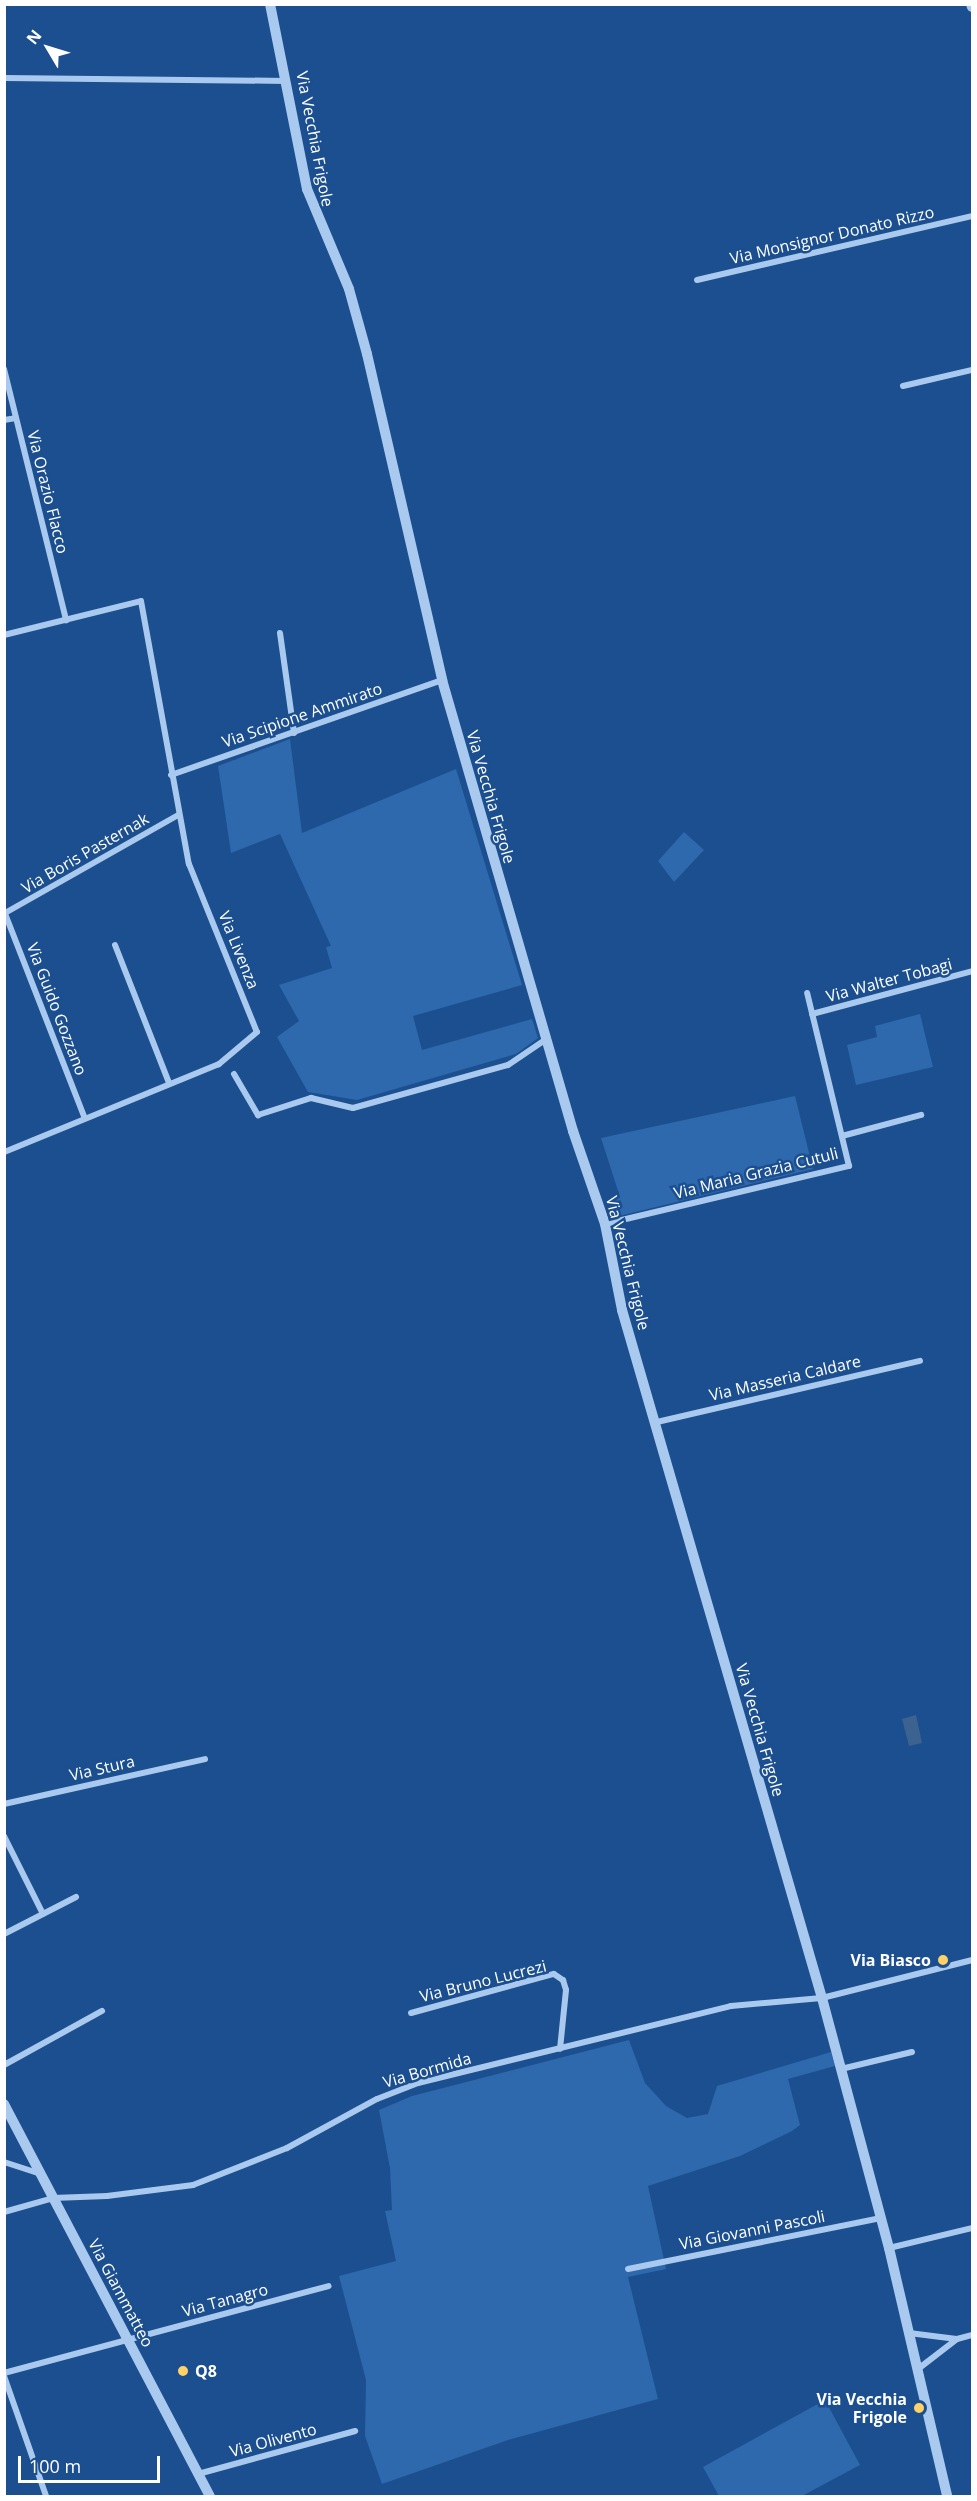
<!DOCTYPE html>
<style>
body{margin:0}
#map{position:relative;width:977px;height:2501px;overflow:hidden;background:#1b4f8f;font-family:"Open Sans",sans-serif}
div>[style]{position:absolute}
.green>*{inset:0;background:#2e69ad}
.water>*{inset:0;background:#3c6290}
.minor>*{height:6px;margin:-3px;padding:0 3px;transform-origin:3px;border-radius:3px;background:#a9c9ee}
.tertiary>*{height:10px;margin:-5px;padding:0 5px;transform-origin:5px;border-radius:5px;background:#a9c9ee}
.dots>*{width:16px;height:16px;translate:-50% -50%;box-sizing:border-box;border:3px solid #1b4f8f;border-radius:50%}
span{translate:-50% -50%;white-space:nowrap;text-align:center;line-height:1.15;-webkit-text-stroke:5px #1b4f8f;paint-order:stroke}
.street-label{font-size:16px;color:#fff}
.poi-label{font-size:16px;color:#fff;font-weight:700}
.right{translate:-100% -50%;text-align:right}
.left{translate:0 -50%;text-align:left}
.frame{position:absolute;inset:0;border:6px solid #fff;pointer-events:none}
.north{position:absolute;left:18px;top:18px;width:60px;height:60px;-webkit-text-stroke:4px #1b4f8f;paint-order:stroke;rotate:308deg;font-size:16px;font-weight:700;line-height:24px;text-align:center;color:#fff}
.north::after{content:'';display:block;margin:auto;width:21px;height:27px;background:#fff;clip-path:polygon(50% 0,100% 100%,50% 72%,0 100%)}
.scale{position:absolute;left:18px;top:2456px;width:142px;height:27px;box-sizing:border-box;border:3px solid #fff;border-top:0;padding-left:8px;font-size:18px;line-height:21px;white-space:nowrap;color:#fff;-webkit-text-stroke:4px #1b4f8f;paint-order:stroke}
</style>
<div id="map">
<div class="green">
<i style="clip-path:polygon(290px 739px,302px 833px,456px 769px,522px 985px,413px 1016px,422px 1050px,532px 1019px,538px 1038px,516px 1054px,357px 1100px,308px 1092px,277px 1037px,299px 1021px,279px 985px,332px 968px,326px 947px,331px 946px,280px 834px,231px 853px,218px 766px)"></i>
<i style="clip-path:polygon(684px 832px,704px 850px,674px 882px,658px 861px)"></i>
<i style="clip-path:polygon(920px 1014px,933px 1067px,856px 1085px,847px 1045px,877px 1037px,875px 1026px)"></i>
<i style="clip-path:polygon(795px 1096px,813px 1169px,619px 1216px,613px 1199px,620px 1197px,601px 1138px)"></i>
<i style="clip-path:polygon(629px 2040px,645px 2083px,666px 2106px,687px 2118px,708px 2114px,717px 2086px,831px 2052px,835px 2066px,788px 2079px,800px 2125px,792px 2131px,740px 2156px,648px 2186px,666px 2269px,628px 2277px,658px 2399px,508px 2440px,382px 2484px,365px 2436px,366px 2380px,339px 2276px,396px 2261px,385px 2211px,392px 2210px,390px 2168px,379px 2110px,412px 2096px)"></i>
<i style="clip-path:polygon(825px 2400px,860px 2465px,802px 2496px,719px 2496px,703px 2467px)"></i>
</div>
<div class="water">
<i style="clip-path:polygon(916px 1715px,922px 1743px,909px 1746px,902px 1719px)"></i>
</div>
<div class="minor">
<i style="left:4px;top:78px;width:282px;rotate:0.6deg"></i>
<i style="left:697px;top:280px;width:282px;rotate:-13.1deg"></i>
<i style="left:4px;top:369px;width:259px;rotate:76.1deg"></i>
<i style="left:903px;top:386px;width:71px;rotate:-13.1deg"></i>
<i style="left:4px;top:420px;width:12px;rotate:-9deg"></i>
<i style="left:280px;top:633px;width:101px;rotate:82deg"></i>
<i style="left:4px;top:635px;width:141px;rotate:-13.9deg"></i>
<i style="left:141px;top:601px;width:267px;rotate:79.7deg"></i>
<i style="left:189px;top:864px;width:181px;rotate:68deg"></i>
<i style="left:257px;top:1032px;width:50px;rotate:139.9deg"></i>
<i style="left:219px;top:1064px;width:232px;rotate:157.7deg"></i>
<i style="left:171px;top:775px;width:287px;rotate:-19.3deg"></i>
<i style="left:4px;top:911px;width:220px;rotate:68.7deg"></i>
<i style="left:5px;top:913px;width:199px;rotate:-29.5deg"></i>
<i style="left:115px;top:945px;width:148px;rotate:68.6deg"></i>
<i style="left:812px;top:1014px;width:166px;rotate:-15deg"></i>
<i style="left:234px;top:1074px;width:48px;rotate:59.7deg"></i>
<i style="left:258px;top:1115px;width:56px;rotate:-17.8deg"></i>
<i style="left:311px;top:1098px;width:43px;rotate:13.4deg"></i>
<i style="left:353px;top:1108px;width:161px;rotate:-15.5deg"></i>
<i style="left:508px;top:1065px;width:45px;rotate:-34deg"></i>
<i style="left:842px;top:1136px;width:82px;rotate:-14.9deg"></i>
<i style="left:605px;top:1224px;width:251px;rotate:-13.4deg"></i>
<i style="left:849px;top:1166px;width:178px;rotate:-103.6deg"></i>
<i style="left:657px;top:1422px;width:270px;rotate:-13.1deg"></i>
<i style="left:4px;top:1804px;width:206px;rotate:-12.6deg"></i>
<i style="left:4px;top:1836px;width:87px;rotate:63.4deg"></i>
<i style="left:4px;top:1934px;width:81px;rotate:-27.2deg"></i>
<i style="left:411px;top:2013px;width:148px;rotate:-15.3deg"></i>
<i style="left:554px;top:1974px;width:11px;rotate:34deg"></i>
<i style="left:563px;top:1980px;width:10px;rotate:73deg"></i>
<i style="left:566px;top:1990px;width:59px;rotate:95.8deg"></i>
<i style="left:4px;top:2065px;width:112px;rotate:-28.9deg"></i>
<i style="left:841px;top:2069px;width:73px;rotate:-13.5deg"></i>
<i style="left:4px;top:2162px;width:38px;rotate:18deg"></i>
<i style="left:4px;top:2212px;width:51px;rotate:-15.9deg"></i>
<i style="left:53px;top:2198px;width:54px;rotate:-2.1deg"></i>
<i style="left:107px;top:2196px;width:87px;rotate:-7.3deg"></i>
<i style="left:193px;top:2185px;width:101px;rotate:-21.5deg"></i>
<i style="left:287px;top:2148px;width:102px;rotate:-28.6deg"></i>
<i style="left:377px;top:2099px;width:44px;rotate:-21.3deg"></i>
<i style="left:418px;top:2083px;width:322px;rotate:-13.8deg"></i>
<i style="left:731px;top:2006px;width:91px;rotate:-5deg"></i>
<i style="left:822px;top:1998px;width:155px;rotate:-14.2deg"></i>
<i style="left:889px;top:2248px;width:85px;rotate:-13.5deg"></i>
<i style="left:628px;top:2269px;width:258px;rotate:-11.4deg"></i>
<i style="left:909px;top:2333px;width:48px;rotate:7.1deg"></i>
<i style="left:918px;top:2369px;width:49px;rotate:-37.6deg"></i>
<i style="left:957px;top:2339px;width:16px;rotate:-15deg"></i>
<i style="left:4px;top:2373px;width:336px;rotate:-15deg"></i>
<i style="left:4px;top:2376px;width:127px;rotate:70.7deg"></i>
<i style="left:198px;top:2474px;width:163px;rotate:-15.3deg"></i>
</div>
<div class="tertiary">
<i style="left:270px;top:4px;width:189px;rotate:78.7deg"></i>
<i style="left:307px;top:189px;width:108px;rotate:67.2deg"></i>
<i style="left:349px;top:289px;width:67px;rotate:74.5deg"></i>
<i style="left:367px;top:354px;width:335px;rotate:77deg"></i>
<i style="left:442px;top:680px;width:470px;rotate:73.8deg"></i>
<i style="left:573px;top:1131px;width:98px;rotate:71deg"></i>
<i style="left:605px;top:1224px;width:88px;rotate:78.8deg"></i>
<i style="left:622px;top:1310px;width:716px;rotate:73.79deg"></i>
<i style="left:822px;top:1998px;width:259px;rotate:75deg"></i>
<i style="left:889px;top:2248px;width:255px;rotate:76.8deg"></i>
<i style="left:971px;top:4px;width:3px;rotate:72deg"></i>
<i style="left:4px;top:2104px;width:443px;rotate:62.3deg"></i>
</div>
<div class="dots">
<i style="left:943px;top:1960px;background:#ffd166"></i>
<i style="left:183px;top:2371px;background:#ffd166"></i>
<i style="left:919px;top:2408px;background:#ffd166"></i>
</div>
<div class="street-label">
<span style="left:315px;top:139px;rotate:79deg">Via Vecchia Frigole</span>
<span style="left:832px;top:235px;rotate:-13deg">Via Monsignor Donato Rizzo</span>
<span style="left:48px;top:492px;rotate:76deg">Via Orazio Flacco</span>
<span style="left:302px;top:715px;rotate:-19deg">Via Scipione Ammirato</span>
<span style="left:491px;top:797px;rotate:74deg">Via Vecchia Frigole</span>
<span style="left:85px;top:853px;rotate:-30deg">Via Boris Pasternak</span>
<span style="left:239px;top:950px;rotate:68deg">Via Livenza</span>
<span style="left:889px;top:980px;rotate:-15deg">Via Walter Tobagi</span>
<span style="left:57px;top:1009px;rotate:69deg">Via Guido Gozzano</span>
<span style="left:756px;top:1173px;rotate:-14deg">Via Maria Grazia Cutuli</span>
<span style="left:628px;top:1263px;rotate:76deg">Via Vecchia Frigole</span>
<span style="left:785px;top:1378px;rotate:-13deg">Via Masseria Caldare</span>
<span style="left:760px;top:1730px;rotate:74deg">Via Vecchia Frigole</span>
<span style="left:102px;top:1768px;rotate:-13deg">Via Stura</span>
<span style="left:483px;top:1981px;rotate:-14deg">Via Bruno Lucrezi</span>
<span style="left:427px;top:2070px;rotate:-16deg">Via Bormida</span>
<span style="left:752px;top:2230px;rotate:-11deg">Via Giovanni Pascoli</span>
<span style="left:121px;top:2293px;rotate:62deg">Via Giammatteo</span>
<span style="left:225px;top:2300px;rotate:-15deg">Via Tanagro</span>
<span style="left:273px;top:2440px;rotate:-15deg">Via Olivento</span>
</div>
<div class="poi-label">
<span class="right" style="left:931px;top:1960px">Via Biasco</span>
<span class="left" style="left:195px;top:2371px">Q8</span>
<span class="right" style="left:907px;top:2408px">Via Vecchia<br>Frigole</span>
</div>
<div class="frame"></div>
<div class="north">N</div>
<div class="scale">100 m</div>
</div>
